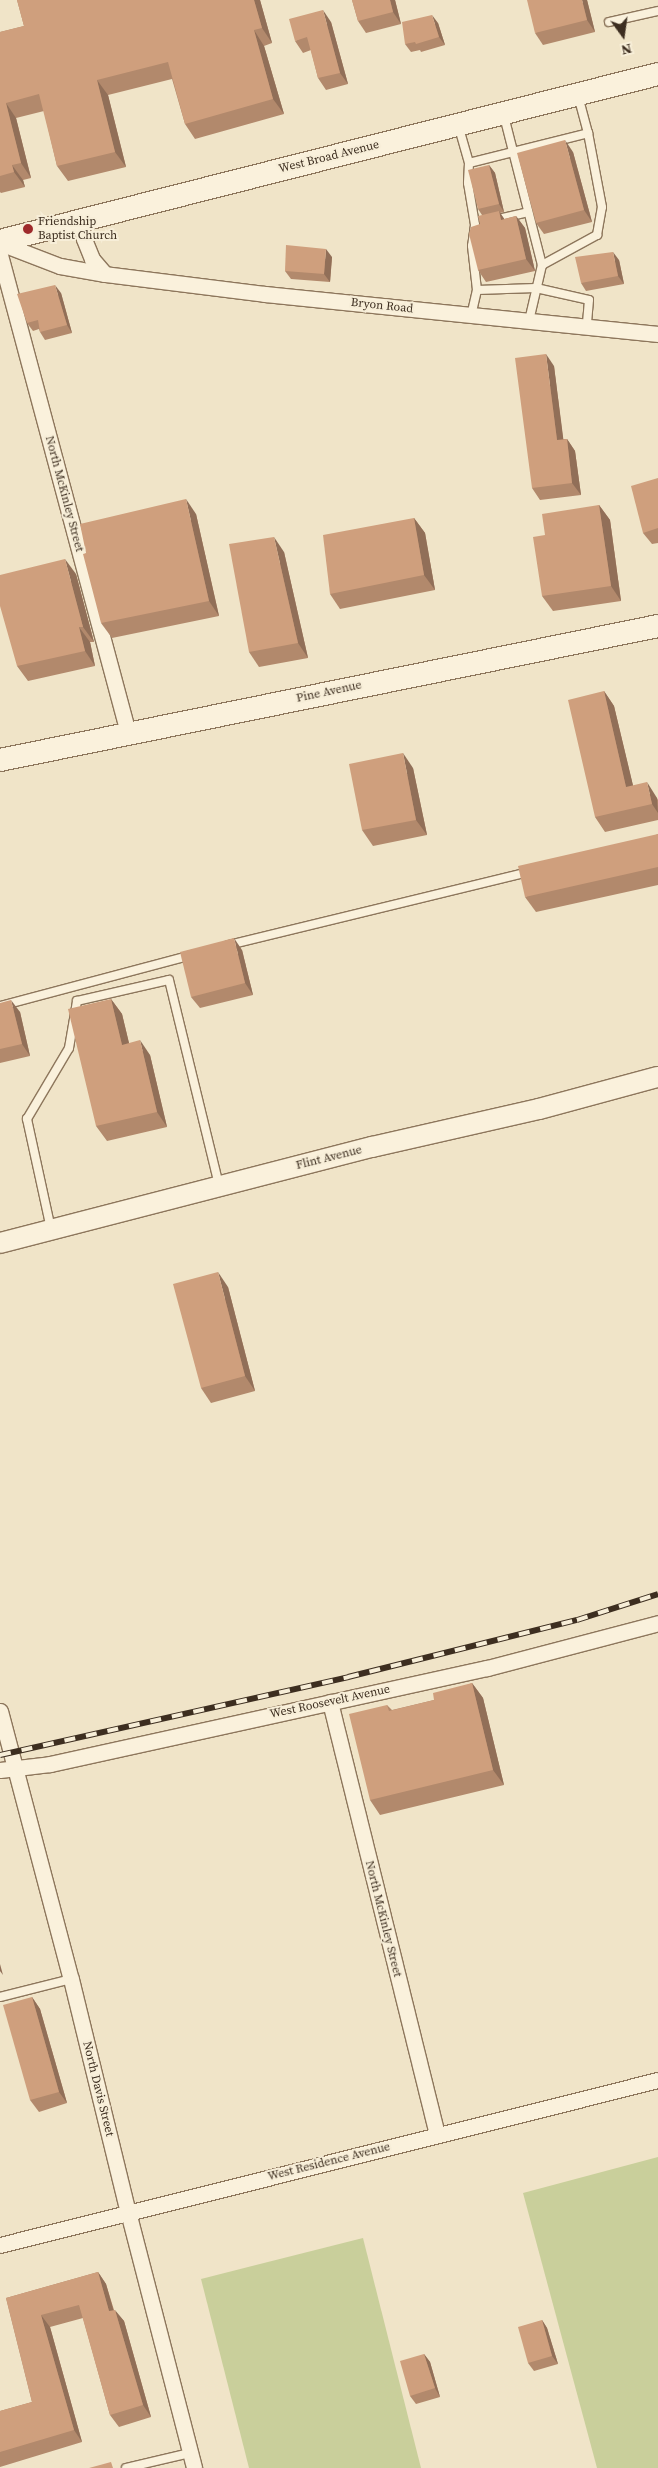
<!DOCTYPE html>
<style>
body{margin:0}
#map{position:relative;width:658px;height:2468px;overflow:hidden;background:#f0e4c8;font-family:"Source Serif 4",serif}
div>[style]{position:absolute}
.green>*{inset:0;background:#c9cf9b}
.roads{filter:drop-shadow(1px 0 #8d765c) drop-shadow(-1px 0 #8d765c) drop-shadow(0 1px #8d765c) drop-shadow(0 -1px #8d765c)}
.service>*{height:8px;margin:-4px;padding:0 4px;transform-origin:4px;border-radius:4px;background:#faf1dc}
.minor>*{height:15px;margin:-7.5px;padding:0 7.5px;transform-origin:7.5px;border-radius:7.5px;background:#faf1dc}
.tertiary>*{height:20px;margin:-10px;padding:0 10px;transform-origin:10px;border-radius:10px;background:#faf1dc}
.secondary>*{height:22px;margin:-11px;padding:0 11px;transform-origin:11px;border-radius:11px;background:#faf1dc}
.rail>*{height:5.5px;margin-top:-2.75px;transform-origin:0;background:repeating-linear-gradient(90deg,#f7eed8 0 11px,#3d2e20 0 22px);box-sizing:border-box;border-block:1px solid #3d2e20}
.wall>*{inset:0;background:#b2896c}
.shaded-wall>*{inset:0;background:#916f58}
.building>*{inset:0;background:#cf9f7d}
.dots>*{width:14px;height:14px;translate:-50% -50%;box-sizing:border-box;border:2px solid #f7eed8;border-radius:50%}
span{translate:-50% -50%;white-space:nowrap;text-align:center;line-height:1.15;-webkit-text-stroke:4px #f7eed8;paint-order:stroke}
.street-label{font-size:12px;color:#3d2e20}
.poi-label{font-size:12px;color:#3d2e20}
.left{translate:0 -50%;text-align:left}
.north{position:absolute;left:598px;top:10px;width:50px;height:50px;-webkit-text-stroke:4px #f7eed8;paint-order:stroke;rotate:166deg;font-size:14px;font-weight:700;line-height:20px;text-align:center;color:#3d2e20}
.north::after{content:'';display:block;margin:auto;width:18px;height:22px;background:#3d2e20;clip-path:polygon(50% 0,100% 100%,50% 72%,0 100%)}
</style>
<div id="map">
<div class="green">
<i style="clip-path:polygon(658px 2157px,658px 2468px,597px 2468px,523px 2193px)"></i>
<i style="clip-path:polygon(363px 2238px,421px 2468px,249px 2468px,201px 2279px)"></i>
</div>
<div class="roads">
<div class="service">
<i style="left:609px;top:22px;width:50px;rotate:-12.7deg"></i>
<i style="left:504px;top:116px;width:154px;rotate:75.7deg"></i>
<i style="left:542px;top:265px;width:57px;rotate:103.1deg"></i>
<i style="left:459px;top:128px;width:36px;rotate:74deg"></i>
<i style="left:469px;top:163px;width:20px;rotate:93deg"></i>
<i style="left:468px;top:183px;width:43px;rotate:80.5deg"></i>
<i style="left:475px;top:225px;width:21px;rotate:98deg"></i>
<i style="left:472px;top:246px;width:44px;rotate:83.5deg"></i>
<i style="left:477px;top:290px;width:26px;rotate:103deg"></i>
<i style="left:469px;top:163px;width:123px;rotate:-14.1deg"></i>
<i style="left:494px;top:220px;width:35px;rotate:-13deg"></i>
<i style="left:542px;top:265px;width:63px;rotate:-28.6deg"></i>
<i style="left:597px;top:235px;width:28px;rotate:-80deg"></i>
<i style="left:602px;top:207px;width:75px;rotate:-100.7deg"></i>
<i style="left:588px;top:133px;width:38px;rotate:-105deg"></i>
<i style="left:477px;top:290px;width:59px;rotate:-1.9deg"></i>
<i style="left:536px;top:288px;width:54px;rotate:12.8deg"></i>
<i style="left:589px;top:300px;width:25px;rotate:95deg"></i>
<i style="left:229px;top:945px;width:309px;rotate:-13.7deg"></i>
<i style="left:0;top:1006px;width:199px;rotate:-14.9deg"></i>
<i style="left:51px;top:1229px;width:113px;rotate:-102.3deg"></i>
<i style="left:27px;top:1119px;width:82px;rotate:-59.4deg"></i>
<i style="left:69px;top:1048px;width:48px;rotate:-80.3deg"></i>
<i style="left:77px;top:1001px;width:94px;rotate:-12.9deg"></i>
<i style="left:169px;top:980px;width:211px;rotate:76.3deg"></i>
<i style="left:0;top:1997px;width:73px;rotate:-14.2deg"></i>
<i style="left:126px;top:2468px;width:66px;rotate:-13.2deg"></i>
</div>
<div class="minor">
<i style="left:80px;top:220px;width:19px;rotate:78deg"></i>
<i style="left:84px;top:239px;width:22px;rotate:68deg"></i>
<i style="left:92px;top:259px;width:20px;rotate:49deg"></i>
<i style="left:0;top:243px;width:64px;rotate:21deg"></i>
<i style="left:60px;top:266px;width:46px;rotate:10.1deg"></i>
<i style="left:105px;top:274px;width:161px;rotate:7.1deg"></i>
<i style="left:265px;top:294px;width:395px;rotate:5.8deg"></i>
<i style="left:0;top:255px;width:496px;rotate:75deg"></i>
<i style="left:330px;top:1702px;width:446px;rotate:76.1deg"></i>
<i style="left:0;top:1711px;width:277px;rotate:75.2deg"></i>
<i style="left:71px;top:1979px;width:240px;rotate:76.3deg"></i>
<i style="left:128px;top:2212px;width:264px;rotate:75.5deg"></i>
<i style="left:0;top:1770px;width:50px;rotate:-6.8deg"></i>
<i style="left:50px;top:1764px;width:447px;rotate:-12.4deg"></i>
<i style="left:487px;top:1668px;width:177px;rotate:-14.7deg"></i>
<i style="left:0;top:2245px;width:678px;rotate:-14.08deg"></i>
</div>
<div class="tertiary">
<i style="left:0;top:1243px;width:384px;rotate:-14.5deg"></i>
<i style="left:372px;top:1147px;width:171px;rotate:-12.8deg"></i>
<i style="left:539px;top:1109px;width:123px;rotate:-15.1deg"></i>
</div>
<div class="secondary">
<i style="left:0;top:241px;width:679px;rotate:-14.24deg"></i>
<i style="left:0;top:760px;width:672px;rotate:-11.51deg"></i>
</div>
</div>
<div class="rail">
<i style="left:0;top:1755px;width:357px;rotate:-12.6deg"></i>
<i style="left:348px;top:1677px;width:236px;rotate:-14deg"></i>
<i style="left:577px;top:1620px;width:85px;rotate:-17.8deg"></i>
</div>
<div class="wall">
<i style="clip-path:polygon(17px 0,260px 0,272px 43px,264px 46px,284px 114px,195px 139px,185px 124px,172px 79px,108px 95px,126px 167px,68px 181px,57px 166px,44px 111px,16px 118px,31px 178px,23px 180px,25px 187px,1px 193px,0 192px,0 32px,24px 26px)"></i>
<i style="clip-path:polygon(352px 0,395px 0,401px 24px,366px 33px,358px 21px)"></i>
<i style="clip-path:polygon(587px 0,595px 32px,543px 45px,535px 33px)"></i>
<i style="clip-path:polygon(331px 22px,348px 84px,326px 90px,318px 78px,311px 50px,303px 53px,295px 41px)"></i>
<i style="clip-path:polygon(438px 23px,445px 45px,421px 52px,420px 50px,411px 52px,405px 44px)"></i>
<i style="clip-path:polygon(573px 152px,592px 222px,544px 234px,536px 223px)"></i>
<i style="clip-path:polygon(489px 165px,495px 173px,504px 212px,500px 213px,504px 219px,516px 216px,525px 228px,535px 271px,486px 282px,478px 270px,482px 215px,478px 209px)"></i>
<i style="clip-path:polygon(332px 257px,330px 282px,291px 279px,285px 271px)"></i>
<i style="clip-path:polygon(619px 260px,624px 284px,586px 291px,581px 283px)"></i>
<i style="clip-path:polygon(61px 293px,72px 333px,45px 340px,40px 332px,39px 329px,33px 331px,27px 323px)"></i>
<i style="clip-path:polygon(554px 366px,563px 439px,567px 439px,575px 451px,581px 495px,540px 500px,532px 488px)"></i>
<i style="clip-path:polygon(658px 478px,658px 543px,652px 544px,643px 533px)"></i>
<i style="clip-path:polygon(599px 505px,610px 520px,621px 601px,553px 611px,542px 596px,545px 535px)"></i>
<i style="clip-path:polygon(196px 514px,219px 616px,112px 638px,101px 623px)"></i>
<i style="clip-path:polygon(414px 518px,425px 533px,435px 590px,340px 609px,330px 594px)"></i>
<i style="clip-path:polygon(284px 552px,308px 658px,259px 667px,249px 652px)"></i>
<i style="clip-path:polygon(76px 574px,94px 642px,90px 642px,95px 666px,28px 681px,17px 666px)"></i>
<i style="clip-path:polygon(604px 691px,614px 706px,633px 786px,657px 798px,658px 800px,658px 820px,605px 832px,595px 817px)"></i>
<i style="clip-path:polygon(413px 768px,427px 835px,373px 846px,362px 830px)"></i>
<i style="clip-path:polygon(658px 834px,658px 885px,536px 912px,525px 897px)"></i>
<i style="clip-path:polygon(242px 950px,253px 995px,200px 1008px,191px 997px)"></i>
<i style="clip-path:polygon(111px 999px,122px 1014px,129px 1043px,150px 1055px,167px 1127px,107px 1141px,96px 1126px)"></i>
<i style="clip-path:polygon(0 1003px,20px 1012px,30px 1056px,0 1063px)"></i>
<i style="clip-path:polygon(228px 1287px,255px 1391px,211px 1403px,201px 1388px)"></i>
<i style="clip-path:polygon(472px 1683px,483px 1698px,504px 1785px,380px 1815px,370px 1800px,387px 1705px,392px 1710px,434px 1700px)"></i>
<i style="clip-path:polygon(32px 1997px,40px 2009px,67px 2103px,39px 2112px,30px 2100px)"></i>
<i style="clip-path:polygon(98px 2272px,106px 2284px,114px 2310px,124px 2321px,151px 2417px,119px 2427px,110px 2415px,83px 2318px,50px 2327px,82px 2442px,0 2467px,0 2411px,32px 2402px,6px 2298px)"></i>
<i style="clip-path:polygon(542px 2320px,547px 2328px,558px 2364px,534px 2371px,528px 2363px)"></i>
<i style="clip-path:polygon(424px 2354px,430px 2362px,440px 2397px,416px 2404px,410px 2396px)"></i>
</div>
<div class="shaded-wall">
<i style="clip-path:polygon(254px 0,260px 0,272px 43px,262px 28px)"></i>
<i style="clip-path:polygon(390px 0,395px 0,401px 24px,393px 12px)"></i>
<i style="clip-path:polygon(582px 0,587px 0,595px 32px,587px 20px)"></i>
<i style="clip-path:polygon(323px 10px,331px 22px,348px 84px,340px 73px)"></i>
<i style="clip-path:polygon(432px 15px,438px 23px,445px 45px,439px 37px)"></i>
<i style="clip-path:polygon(254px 30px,264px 46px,284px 114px,273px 99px)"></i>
<i style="clip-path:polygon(97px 80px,108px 95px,126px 167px,115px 152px)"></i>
<i style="clip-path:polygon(6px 103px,16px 118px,31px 178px,21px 163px)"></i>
<i style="clip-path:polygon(565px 140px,573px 152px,592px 222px,584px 210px)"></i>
<i style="clip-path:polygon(12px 165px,23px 180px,25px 187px,14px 172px)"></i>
<i style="clip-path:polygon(489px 165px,495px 173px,504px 212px,499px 204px)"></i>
<i style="clip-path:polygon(499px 211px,507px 223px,501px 220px)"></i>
<i style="clip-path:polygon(516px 216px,525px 228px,535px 271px,526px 259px)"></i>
<i style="clip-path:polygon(326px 249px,332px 257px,330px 282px,324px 274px)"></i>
<i style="clip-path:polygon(613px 252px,619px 260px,624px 284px,618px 276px)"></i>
<i style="clip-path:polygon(55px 285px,61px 293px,72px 333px,67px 325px)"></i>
<i style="clip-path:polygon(546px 354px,554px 366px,565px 452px,557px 440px)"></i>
<i style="clip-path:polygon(567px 439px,575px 451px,581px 495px,572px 483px)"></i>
<i style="clip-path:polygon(186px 499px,196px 514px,219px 616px,209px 601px)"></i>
<i style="clip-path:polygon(599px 505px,610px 520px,621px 601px,611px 586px)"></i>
<i style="clip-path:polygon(414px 518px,425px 533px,435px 590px,424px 575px)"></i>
<i style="clip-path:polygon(274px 537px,284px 552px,308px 658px,298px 643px)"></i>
<i style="clip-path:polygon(65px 559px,76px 574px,94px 642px,83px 627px)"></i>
<i style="clip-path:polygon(79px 627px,90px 642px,95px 666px,85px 651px)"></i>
<i style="clip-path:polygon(604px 691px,614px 706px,637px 802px,626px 787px)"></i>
<i style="clip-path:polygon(403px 753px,413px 768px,427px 835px,416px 820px)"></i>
<i style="clip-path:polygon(647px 782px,657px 798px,658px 813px,652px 804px)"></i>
<i style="clip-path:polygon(234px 938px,242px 950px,253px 995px,245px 983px)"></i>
<i style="clip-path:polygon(111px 999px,122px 1014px,133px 1060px,122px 1045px)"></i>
<i style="clip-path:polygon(11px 1000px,20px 1012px,30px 1056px,22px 1044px)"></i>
<i style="clip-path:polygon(140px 1040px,150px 1055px,167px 1127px,157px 1112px)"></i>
<i style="clip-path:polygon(218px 1272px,228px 1287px,255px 1391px,245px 1376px)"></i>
<i style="clip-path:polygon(472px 1683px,483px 1698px,504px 1785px,493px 1770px)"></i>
<i style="clip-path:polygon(0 1964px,3px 1975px,0 1971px)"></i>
<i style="clip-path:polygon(32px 1997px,40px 2009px,67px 2103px,59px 2092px)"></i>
<i style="clip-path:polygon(98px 2272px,106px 2284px,117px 2323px,109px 2311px)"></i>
<i style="clip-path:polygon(115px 2310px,124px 2321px,151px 2417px,143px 2405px)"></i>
<i style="clip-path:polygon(41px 2315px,50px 2327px,82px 2442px,74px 2430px)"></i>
<i style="clip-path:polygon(542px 2320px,547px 2328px,558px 2364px,552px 2356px)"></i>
<i style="clip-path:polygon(424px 2354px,430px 2362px,440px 2397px,435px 2388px)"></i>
</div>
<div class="building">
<i style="clip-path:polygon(17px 0,254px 0,262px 28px,254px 30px,273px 99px,185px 124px,168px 62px,97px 80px,115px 152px,57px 166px,39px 94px,6px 103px,21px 163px,12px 165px,14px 172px,0 176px,0 32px,24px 26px)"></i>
<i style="clip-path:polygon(352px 0,390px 0,393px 12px,358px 21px)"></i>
<i style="clip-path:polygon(527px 0,582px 0,587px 20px,535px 33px)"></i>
<i style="clip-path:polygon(323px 10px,340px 73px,318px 78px,307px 37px,295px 41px,289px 19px)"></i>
<i style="clip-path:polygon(432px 15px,439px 37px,416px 44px,415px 42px,405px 44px,402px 22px)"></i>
<i style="clip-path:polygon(565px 140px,584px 210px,536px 223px,517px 153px)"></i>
<i style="clip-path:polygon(489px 165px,499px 204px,478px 209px,468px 170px)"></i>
<i style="clip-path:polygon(499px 211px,501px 220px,516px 216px,526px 259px,478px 270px,469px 234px,471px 227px,480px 224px,478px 216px)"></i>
<i style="clip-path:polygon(286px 245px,326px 249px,324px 274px,285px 271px)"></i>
<i style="clip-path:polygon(613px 252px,618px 276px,581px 283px,575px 257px)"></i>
<i style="clip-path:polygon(55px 285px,67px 325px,40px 332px,38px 320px,27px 323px,17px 294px)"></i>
<i style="clip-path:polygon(546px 354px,557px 440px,567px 439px,572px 483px,532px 488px,515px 358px)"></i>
<i style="clip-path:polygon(658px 478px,658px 528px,643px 533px,631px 486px)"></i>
<i style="clip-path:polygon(186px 499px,209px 601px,101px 623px,83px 554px,86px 553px,80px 524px)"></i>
<i style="clip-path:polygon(599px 505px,611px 586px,542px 596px,533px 537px,545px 535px,542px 514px)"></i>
<i style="clip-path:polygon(414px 518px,424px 575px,330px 594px,323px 535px)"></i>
<i style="clip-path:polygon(274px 537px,298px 643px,249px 652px,229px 544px)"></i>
<i style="clip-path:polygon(65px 559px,83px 627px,79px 627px,85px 651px,17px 666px,0 606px,0 575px)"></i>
<i style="clip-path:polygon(604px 691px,626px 787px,647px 782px,652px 804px,595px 817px,568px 700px)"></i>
<i style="clip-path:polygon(403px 753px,416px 820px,362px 830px,349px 764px)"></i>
<i style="clip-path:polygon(658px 834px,658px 867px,525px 897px,518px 866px)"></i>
<i style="clip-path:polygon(234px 938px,245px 983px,191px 997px,180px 952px)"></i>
<i style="clip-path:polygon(111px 999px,122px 1045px,140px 1040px,157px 1112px,96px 1126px,68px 1009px)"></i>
<i style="clip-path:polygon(11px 1000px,22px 1044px,0 1049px,0 1003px)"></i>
<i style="clip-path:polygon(218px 1272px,245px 1376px,201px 1388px,173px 1284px)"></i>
<i style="clip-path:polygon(472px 1683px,493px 1770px,370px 1800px,349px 1714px,387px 1705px,389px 1711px,434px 1700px,433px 1693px)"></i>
<i style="clip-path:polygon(32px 1997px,59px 2092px,30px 2100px,3px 2005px)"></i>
<i style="clip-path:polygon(98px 2272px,109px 2311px,115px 2310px,143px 2405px,110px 2415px,79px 2305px,41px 2315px,74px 2430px,0 2452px,0 2411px,32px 2402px,6px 2298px)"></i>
<i style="clip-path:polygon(542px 2320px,552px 2356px,528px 2363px,518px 2327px)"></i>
<i style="clip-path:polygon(424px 2354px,435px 2388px,410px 2396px,400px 2361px)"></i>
<i style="clip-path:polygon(111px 2462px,113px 2468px,89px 2468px)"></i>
</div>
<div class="dots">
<i style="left:28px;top:229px;background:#9e2a2b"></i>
</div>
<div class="street-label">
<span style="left:329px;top:157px;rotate:-14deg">West Broad Avenue</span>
<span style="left:382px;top:306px;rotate:6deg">Bryon Road</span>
<span style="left:64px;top:494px;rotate:75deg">North McKinley Street</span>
<span style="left:329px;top:692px;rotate:-12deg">Pine Avenue</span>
<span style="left:329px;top:1158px;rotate:-14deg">Flint Avenue</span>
<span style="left:330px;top:1702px;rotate:-12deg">West Roosevelt Avenue</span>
<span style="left:383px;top:1919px;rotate:76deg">North McKinley Street</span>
<span style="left:98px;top:2089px;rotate:76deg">North Davis Street</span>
<span style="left:329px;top:2162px;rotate:-14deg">West Residence Avenue</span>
</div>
<div class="poi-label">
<span class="left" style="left:38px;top:229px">Friendship<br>Baptist Church</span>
</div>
<div class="north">N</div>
</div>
